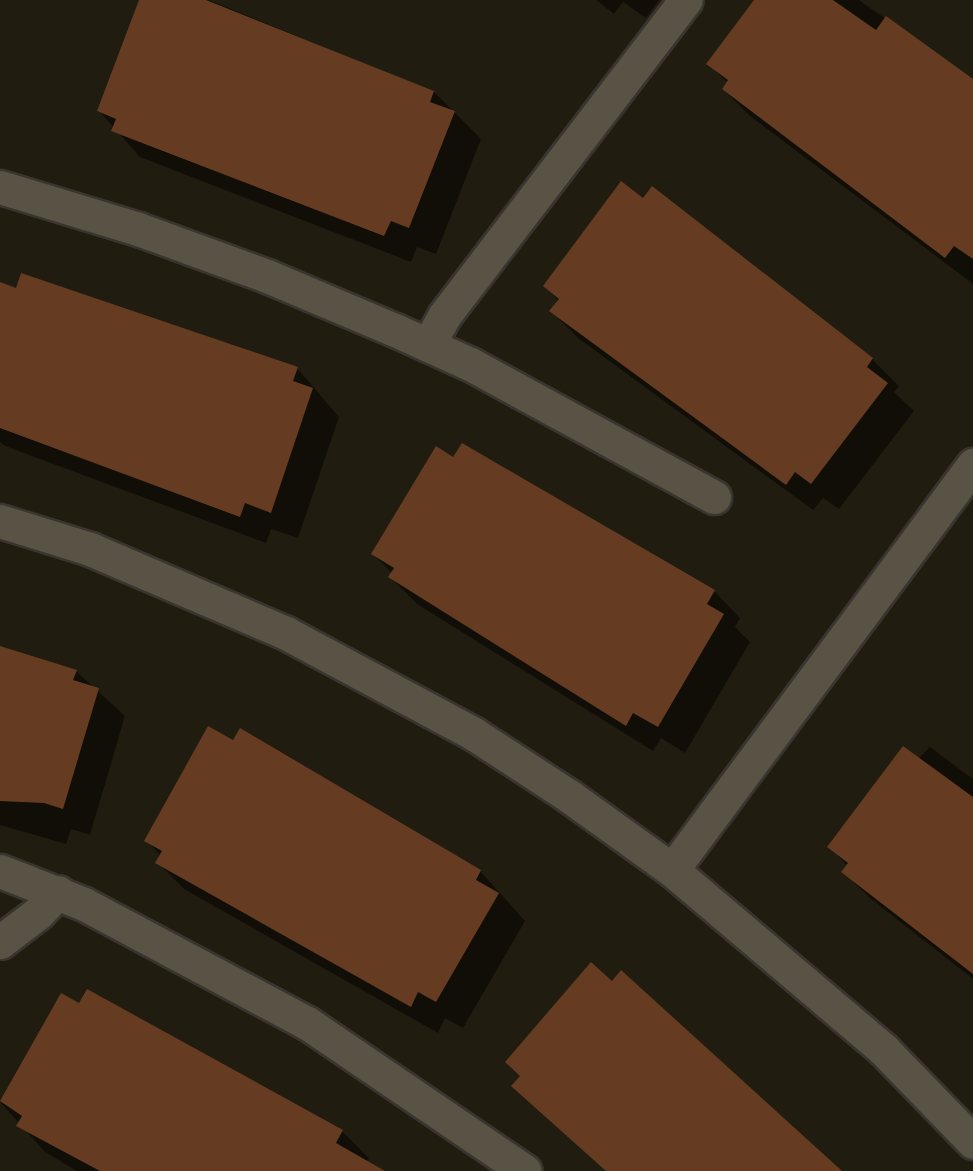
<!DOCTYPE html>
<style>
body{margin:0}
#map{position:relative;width:973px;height:1171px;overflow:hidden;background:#211c10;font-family:"Times New Roman",serif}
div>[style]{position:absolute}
.shadow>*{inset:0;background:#0007}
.building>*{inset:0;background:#653c21}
.roads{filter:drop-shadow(2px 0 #39352f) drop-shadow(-2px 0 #39352f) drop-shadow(0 2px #39352f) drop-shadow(0 -2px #39352f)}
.street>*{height:33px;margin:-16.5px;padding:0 16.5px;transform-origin:16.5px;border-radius:16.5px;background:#595346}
span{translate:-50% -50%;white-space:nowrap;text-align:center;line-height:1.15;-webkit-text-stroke:5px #080703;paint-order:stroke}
</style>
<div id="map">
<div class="shadow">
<i style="clip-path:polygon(140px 0,209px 0,434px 92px,481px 139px,436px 254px,417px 247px,411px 262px,140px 157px,99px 111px)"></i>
<i style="clip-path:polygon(596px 0,659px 0,646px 18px,623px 2px,614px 14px)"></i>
<i style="clip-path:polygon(756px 0,859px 0,973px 81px,973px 284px,750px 116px,723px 89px,728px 83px,708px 64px)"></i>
<i style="clip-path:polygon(22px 275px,297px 368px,339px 417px,298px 538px,271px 529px,266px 543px,5px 446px,0 442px,0 284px,17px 290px)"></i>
<i style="clip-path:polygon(545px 286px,872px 359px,899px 386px,894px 392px,914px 411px,839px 509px,823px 498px,813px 510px,578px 338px,551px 311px,559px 301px)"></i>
<i style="clip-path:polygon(454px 459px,714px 591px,740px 618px,735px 627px,750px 642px,685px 753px,661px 738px,653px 751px,417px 604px,390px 577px,392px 573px,373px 554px)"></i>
<i style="clip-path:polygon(0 647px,76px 671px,125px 716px,90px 835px,71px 829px,66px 844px,0 825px)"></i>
<i style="clip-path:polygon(930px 747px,973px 779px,973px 979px,870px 898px,843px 872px,848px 866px,829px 847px)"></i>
<i style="clip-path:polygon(146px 840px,480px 871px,525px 921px,463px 1028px,445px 1018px,438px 1033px,184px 889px,157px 862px,161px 856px)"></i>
<i style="clip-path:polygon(62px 995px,342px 1131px,369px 1158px,366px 1162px,376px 1171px,77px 1171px,45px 1152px,1px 1103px)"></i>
</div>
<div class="building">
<i style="clip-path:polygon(139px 0,206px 0,434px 91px,430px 102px,455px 111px,409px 228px,391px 221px,384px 236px,111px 131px,116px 119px,97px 111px)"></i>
<i style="clip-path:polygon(754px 0,833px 0,876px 30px,886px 16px,973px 79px,973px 259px,954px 246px,945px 258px,722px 89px,728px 80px,706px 64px)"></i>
<i style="clip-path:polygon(621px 181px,643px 198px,652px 186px,873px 358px,867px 367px,888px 383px,811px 484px,795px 472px,786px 485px,549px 311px,559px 299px,543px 286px)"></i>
<i style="clip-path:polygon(21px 273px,298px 367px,293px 381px,313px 388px,271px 513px,245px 503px,240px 517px,0 428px,0 282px,16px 288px)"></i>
<i style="clip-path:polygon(462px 443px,715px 590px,707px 604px,724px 614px,658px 727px,633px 713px,626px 726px,388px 577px,394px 568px,371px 554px,436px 446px,453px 457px)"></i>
<i style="clip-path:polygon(0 646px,77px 670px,73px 680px,99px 688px,63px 809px,44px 803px,0 801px)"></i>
<i style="clip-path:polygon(208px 726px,233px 740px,240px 728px,481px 870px,476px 880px,499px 893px,436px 1002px,418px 992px,411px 1007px,155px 863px,162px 851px,144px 841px)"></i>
<i style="clip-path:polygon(903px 746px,973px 797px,973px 974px,841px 872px,848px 863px,827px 847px)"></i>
<i style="clip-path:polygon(591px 962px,612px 981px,621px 970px,842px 1171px,606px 1171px,511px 1086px,520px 1076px,505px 1062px)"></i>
<i style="clip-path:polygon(87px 989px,343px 1130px,336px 1143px,385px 1171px,100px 1171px,16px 1126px,22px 1116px,0 1101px,61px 993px,79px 1003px)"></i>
</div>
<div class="roads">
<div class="street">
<i style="left:0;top:187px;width:144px;rotate:16.9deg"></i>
<i style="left:138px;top:229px;width:137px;rotate:20deg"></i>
<i style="left:267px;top:276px;width:139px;rotate:22.9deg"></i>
<i style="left:395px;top:330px;width:82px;rotate:24.4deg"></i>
<i style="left:470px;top:364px;width:278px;rotate:28.6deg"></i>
<i style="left:428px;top:345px;width:33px;rotate:-61deg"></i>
<i style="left:444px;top:316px;width:398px;rotate:-52.6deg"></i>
<i style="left:0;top:521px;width:94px;rotate:17.3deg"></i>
<i style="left:90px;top:549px;width:213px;rotate:23.2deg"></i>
<i style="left:286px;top:633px;width:213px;rotate:28.2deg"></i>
<i style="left:474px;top:734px;width:113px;rotate:33.1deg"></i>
<i style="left:569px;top:796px;width:127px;rotate:35.7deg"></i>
<i style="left:672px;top:870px;width:278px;rotate:40.3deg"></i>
<i style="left:884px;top:1050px;width:128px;rotate:45.9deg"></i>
<i style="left:672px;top:870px;width:505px;rotate:-53.38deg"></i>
<i style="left:0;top:871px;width:90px;rotate:21.4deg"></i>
<i style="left:84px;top:904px;width:253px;rotate:28.1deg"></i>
<i style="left:307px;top:1023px;width:263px;rotate:34.2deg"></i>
<i style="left:0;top:942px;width:48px;rotate:-37.3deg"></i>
<i style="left:38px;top:913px;width:29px;rotate:-46deg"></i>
</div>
</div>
</div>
